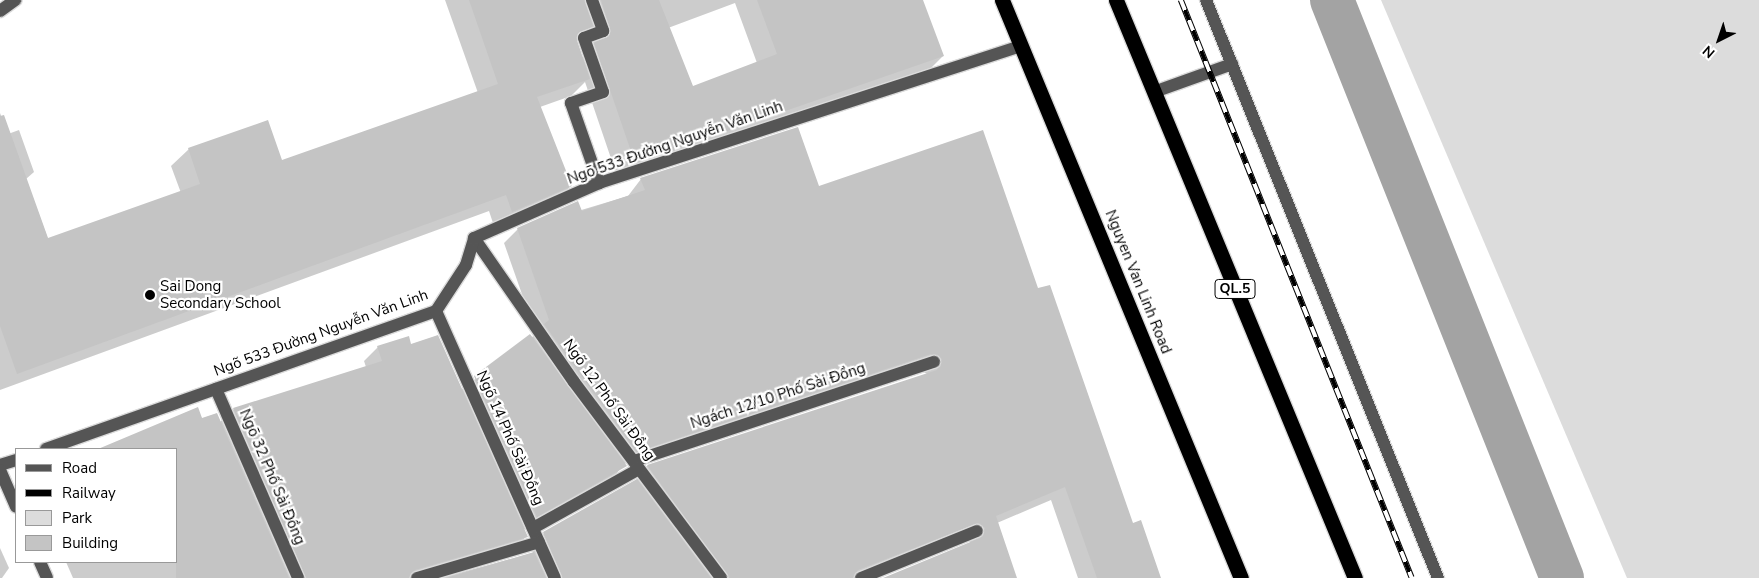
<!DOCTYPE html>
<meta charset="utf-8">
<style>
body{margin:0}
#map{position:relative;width:1759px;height:578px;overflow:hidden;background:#fff;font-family:"Nunito Sans",sans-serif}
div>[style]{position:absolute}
.green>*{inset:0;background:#dcdcdc}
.shadow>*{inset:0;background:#0003}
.canal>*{height:44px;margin:-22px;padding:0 22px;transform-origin:22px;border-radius:22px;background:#a3a3a3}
.building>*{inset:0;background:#c4c4c4}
.roads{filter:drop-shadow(1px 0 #dbdbdb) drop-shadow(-1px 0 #dbdbdb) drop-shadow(0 1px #dbdbdb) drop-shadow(0 -1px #dbdbdb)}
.minor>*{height:12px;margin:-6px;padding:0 6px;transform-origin:6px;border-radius:6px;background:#555}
.highway>*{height:15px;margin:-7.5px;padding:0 7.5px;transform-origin:7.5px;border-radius:7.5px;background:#000}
.rail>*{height:5.5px;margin-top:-2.75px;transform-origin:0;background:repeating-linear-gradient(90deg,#fff 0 11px,#000 0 22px);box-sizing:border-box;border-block:1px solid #000}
.dots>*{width:14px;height:14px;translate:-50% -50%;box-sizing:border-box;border:2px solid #fff;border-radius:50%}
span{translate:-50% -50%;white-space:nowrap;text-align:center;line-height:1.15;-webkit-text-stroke:4.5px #fff;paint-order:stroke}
.shield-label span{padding:1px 4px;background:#fff;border:1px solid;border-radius:4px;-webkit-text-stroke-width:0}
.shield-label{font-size:14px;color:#000;font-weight:700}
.street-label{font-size:15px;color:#000}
.poi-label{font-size:15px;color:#000}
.left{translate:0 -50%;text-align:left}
.legend{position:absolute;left:15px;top:448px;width:162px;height:115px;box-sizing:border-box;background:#fff;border:1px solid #999;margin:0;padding:6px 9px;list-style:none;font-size:15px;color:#000}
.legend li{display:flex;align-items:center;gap:10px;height:25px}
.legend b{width:25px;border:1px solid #999}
.north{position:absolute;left:1694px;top:15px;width:50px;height:50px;-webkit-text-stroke:4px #fff;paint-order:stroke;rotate:221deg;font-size:14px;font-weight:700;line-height:20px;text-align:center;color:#000}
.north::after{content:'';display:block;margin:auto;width:18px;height:22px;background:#000;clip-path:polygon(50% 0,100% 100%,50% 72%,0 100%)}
</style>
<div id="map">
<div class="green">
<i style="clip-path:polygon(1381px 0,1759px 0,1759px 578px,1627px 578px)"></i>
</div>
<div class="shadow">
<i style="clip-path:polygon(evenodd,445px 0,922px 0,943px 56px,926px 73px,618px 179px,585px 82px,571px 96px,540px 107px,571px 186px,554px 203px,495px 229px,489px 211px,0 390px,0 113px,8px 134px,19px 130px,34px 172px,26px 179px,48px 239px,181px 193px,171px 166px,189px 149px,282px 162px,478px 93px,445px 0,735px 3px,757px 63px,692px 88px,668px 28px,735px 3px,445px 0,588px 29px,594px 45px,581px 58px,576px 41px,588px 29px)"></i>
<i style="clip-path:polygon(641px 179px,818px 188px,1037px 290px,1132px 524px,1160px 578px,1078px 578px,1051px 500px,997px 523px,1016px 578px,886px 578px,972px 543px,959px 537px,858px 578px,440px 578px,533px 553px,530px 547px,544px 533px,635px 482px,647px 466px,927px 374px,917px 368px,624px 464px,610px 482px,523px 530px,526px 537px,512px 550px,419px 578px,73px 578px,66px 562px,176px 562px,176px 449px,101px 449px,197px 408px,202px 419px,220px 422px,234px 409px,366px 367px,364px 361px,378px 347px,410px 345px,461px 390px,536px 334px,504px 243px,518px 229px,628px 196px)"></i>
<i style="clip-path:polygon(0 548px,9px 568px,2px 578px,0 578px)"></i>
</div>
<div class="canal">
<i style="left:1332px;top:0;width:622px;rotate:68.3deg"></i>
</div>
<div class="building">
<i style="clip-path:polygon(469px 0,584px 0,593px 26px,576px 37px,590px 79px,537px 97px,572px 186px,512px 212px,506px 195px,17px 374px,0 326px,0 116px,4px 115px,48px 238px,200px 184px,188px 148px,268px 120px,282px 160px,498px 84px)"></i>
<i style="clip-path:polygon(601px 0,659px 0,693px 86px,777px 54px,757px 0,923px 0,944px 56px,635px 163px,594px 43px,611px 32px)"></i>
<i style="clip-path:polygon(798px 127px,819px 186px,983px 130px,1038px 288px,1050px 285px,1133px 523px,1141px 520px,1161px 578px,1097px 578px,1065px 487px,996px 516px,1017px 578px,883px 578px,980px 538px,985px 528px,978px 523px,858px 570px,853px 578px,729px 578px,647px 465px,937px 370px,942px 359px,931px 354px,636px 452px,544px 324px,549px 320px,517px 228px,578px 201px,582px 211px,645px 190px,640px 178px)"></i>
<i style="clip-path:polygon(530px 334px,627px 466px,537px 517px,474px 376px)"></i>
<i style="clip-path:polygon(438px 335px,528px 537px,415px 570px,409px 578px,306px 578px,233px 408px,382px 361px,377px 346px,409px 336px,411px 344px)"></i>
<i style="clip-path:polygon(198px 407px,202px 418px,217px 413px,289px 578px,176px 578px,176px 449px,98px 449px)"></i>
<i style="clip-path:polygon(637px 479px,711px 578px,563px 578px,543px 532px)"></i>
<i style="clip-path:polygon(534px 552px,546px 578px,446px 578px)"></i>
</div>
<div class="roads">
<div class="minor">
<i style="left:592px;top:0;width:33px;rotate:70deg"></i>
<i style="left:603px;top:31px;width:20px;rotate:160deg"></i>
<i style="left:584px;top:38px;width:57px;rotate:70.6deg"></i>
<i style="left:603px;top:92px;width:34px;rotate:161deg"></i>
<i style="left:571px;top:103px;width:85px;rotate:70.7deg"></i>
<i style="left:1206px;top:0;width:623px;rotate:68.13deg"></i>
<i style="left:0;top:11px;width:19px;rotate:-36deg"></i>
<i style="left:1154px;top:92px;width:83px;rotate:-19.7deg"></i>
<i style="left:474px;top:238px;width:175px;rotate:55.2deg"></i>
<i style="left:574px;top:382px;width:245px;rotate:53.1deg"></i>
<i style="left:436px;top:311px;width:292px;rotate:66deg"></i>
<i style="left:216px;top:389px;width:206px;rotate:66.5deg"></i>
<i style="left:46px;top:449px;width:414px;rotate:-19.5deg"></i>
<i style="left:436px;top:311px;width:55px;rotate:-56.9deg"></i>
<i style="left:466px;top:265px;width:28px;rotate:-73deg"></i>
<i style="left:474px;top:238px;width:137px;rotate:-23.7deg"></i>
<i style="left:599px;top:183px;width:444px;rotate:-18deg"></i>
<i style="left:634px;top:461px;width:316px;rotate:-18.3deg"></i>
<i style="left:0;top:465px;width:17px;rotate:-17deg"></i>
<i style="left:0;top:470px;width:40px;rotate:66.6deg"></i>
<i style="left:533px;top:528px;width:121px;rotate:-29.1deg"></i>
<i style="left:40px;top:562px;width:17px;rotate:66deg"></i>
<i style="left:417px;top:578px;width:127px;rotate:-16.4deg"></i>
<i style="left:861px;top:578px;width:125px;rotate:-22.1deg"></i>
</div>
<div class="highway">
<i style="left:1002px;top:0;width:625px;rotate:67.54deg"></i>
<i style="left:1116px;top:0;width:625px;rotate:67.54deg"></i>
</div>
</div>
<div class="rail">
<i style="left:1181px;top:0;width:622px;rotate:68.22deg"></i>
</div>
<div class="dots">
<i style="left:150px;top:295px;background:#000"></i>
</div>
<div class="shield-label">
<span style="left:1235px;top:289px">QL.5</span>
</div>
<div class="street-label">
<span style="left:675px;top:143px;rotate:-19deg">Ngõ 533 Đường Nguyễn Văn Linh</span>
<span style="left:1138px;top:282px;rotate:68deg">Nguyen Van Linh Road</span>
<span style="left:321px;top:333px;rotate:-20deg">Ngõ 533 Đường Nguyễn Văn Linh</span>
<span style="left:778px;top:396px;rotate:-18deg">Ngách 12/10 Phố Sài Đồng</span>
<span style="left:609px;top:400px;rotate:54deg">Ngõ 12 Phố Sài Đồng</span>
<span style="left:510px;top:438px;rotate:66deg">Ngõ 14 Phố Sài Đồng</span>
<span style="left:272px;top:477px;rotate:67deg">Ngõ 32 Phố Sài Đồng</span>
</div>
<div class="poi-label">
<span class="left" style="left:160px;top:295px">Sai Dong<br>Secondary School</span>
</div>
<ul class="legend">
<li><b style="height:6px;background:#555"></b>Road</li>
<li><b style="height:6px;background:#000"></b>Railway</li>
<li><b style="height:14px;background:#dcdcdc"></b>Park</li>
<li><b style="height:14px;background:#c4c4c4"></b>Building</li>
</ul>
<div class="north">N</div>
</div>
